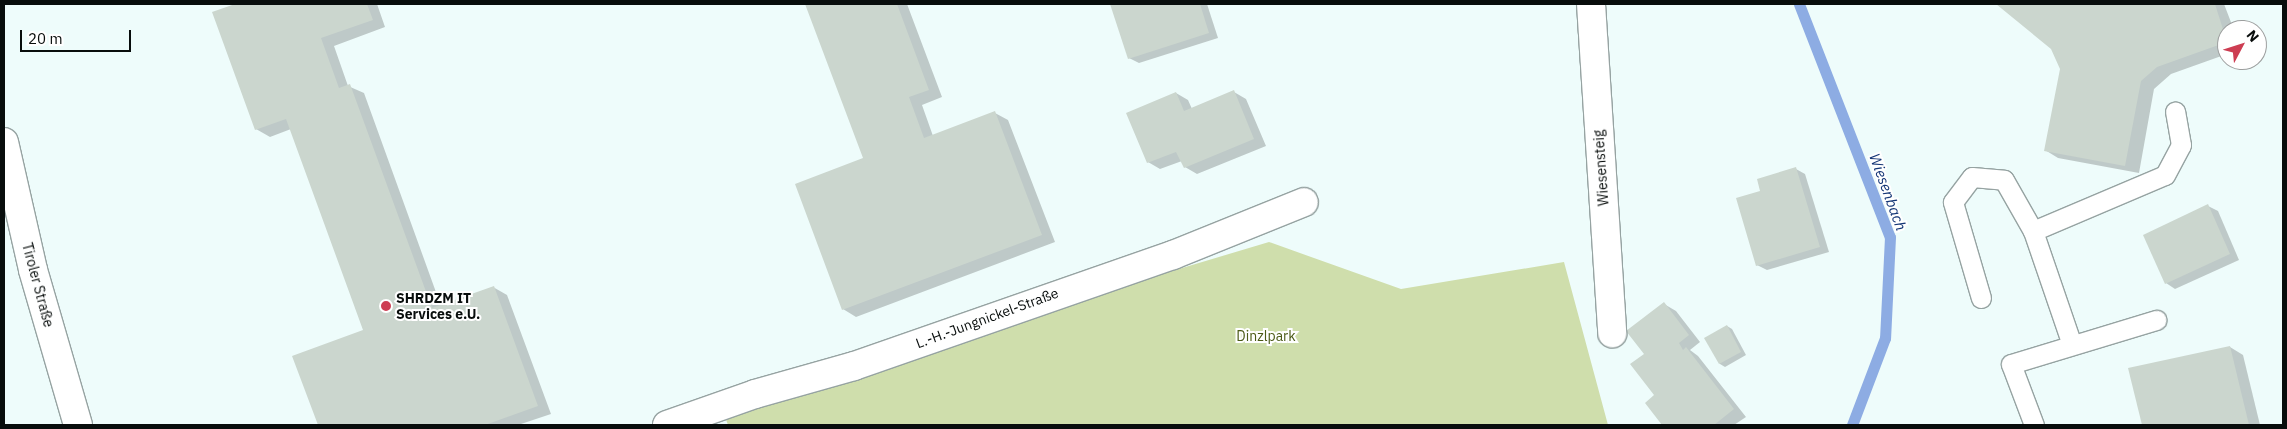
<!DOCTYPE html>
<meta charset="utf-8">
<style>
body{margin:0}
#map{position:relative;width:2287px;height:429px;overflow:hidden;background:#eefcfb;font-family:"IBM Plex Sans",sans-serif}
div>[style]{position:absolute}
.green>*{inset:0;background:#cfdeac}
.shadow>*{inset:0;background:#0003}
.stream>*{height:11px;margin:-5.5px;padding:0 5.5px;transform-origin:5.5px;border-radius:5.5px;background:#8dace3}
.building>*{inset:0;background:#cbd6ce}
.roads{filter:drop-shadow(1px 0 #96a3a2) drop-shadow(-1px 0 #96a3a2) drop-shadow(0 1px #96a3a2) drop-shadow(0 -1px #96a3a2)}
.service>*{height:19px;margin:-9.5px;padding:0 9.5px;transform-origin:9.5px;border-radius:9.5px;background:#fff}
.minor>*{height:28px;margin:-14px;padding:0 14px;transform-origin:14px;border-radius:14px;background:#fff}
.secondary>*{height:28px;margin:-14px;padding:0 14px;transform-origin:14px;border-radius:14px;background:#fff}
.dots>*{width:14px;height:14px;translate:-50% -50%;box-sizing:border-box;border:2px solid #fff;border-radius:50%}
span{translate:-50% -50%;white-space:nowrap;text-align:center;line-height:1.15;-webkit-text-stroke:4px #fff;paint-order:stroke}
.street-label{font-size:14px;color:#080d0c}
.poi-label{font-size:14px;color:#080d0c;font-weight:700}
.left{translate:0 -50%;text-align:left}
.park-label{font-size:14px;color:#4b5a16}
.water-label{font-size:15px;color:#143676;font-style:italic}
.frame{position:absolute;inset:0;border:5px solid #080d0c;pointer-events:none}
.north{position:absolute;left:2217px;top:20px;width:50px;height:50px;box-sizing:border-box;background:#fff;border:1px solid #9c9e9e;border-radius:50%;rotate:50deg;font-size:14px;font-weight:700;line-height:20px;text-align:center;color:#080d0c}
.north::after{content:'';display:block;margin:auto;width:18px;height:22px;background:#cd3d52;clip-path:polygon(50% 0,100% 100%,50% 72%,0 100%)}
.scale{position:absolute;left:20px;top:30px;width:111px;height:22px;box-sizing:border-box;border:2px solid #080d0c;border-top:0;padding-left:6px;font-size:15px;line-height:18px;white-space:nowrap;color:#080d0c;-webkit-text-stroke:4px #fff;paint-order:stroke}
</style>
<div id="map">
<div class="green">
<i style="clip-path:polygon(1269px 242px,1401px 289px,1564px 262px,1608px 425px,728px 425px,721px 406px)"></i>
</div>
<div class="shadow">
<i style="clip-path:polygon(239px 4px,377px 4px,385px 27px,334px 46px,348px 86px,364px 93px,441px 306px,493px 287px,507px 295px,551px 414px,518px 425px,319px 425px,294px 356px,364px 331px,291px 129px,270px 137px,256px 129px,214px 13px)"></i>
<i style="clip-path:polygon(806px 4px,907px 4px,942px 97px,922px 105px,933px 136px,995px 113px,1008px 120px,1055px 242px,856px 317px,843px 309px,865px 159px)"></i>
<i style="clip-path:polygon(1207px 4px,1218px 38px,1139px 63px,1129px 58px,1112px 5px)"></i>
<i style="clip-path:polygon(1998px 4px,2224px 4px,2234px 30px,2227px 30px,2227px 54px,2171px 74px,2154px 89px,2139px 173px,2058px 158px,2045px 150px,2062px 69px,2052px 48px)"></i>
<i style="clip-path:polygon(1234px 92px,1246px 99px,1266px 146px,1197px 174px,1185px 167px,1182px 161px,1160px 169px,1148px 162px,1176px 93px,1188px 100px,1192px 109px)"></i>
<i style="clip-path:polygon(1796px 169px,1805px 174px,1829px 252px,1767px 270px,1757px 265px,1762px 192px)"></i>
<i style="clip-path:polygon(2208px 206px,2218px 211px,2239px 260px,2175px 289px,2166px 283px)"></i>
<i style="clip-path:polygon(1664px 304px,1676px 311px,1700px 342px,1690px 350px,1698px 356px,1746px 417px,1734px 425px,1664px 425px,1646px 403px,1656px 396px,1646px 354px)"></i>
<i style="clip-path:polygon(1727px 326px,1732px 329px,1746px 355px,1725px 367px,1720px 364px,1706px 338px)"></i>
<i style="clip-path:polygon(2230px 347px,2243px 355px,2260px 425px,2143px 425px,2130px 369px)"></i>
</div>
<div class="stream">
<i style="left:1799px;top:4px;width:250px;rotate:68.7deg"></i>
<i style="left:1890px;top:237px;width:101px;rotate:92.8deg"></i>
<i style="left:1885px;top:338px;width:93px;rotate:110.8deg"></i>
</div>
<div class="building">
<i style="clip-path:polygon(235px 4px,367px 4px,373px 20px,321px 38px,339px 88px,350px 84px,432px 308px,494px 286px,538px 406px,485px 425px,318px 425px,292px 356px,363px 330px,286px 119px,255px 130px,212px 12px)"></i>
<i style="clip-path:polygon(805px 4px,897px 4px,929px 90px,909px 97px,924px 138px,995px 111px,1042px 235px,842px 310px,795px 184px,863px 158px)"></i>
<i style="clip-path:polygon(1110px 4px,1200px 4px,1209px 33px,1128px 59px)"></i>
<i style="clip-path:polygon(1996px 4px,2215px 4px,2227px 42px,2157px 67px,2141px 81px,2125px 166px,2044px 151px,2060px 69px,2051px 49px)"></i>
<i style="clip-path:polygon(1234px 90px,1254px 139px,1184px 168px,1176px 152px,1147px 163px,1126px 113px,1176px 92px,1184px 111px)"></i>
<i style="clip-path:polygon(1796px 167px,1820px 247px,1756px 266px,1736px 198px,1760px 191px,1757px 179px)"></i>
<i style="clip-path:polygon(2208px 204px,2230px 254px,2165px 284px,2143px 235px)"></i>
<i style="clip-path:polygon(1664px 302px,1689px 335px,1679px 343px,1683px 350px,1686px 347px,1734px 409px,1714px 425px,1662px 425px,1645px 403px,1654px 395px,1630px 364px,1644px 354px,1626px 331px)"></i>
<i style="clip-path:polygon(1727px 325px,1741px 352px,1719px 364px,1704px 338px)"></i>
<i style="clip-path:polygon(2230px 346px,2249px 425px,2142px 425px,2128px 368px)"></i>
</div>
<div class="roads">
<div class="service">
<i style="left:2033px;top:231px;width:143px;rotate:-23deg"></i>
<i style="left:2165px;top:175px;width:34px;rotate:-62deg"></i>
<i style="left:2181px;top:145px;width:34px;rotate:-100deg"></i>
<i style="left:1981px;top:298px;width:100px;rotate:-106.3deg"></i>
<i style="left:1953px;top:202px;width:31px;rotate:-53deg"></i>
<i style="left:1972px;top:177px;width:32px;rotate:5deg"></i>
<i style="left:2004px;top:180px;width:59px;rotate:60.4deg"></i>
<i style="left:2033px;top:231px;width:120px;rotate:71.1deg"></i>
<i style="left:2034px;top:425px;width:65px;rotate:-110.7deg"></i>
<i style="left:2011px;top:364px;width:152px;rotate:-16.9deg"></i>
</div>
<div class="minor">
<i style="left:1591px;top:4px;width:330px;rotate:86.3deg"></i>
<i style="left:667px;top:425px;width:93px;rotate:-19.4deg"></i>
<i style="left:755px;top:394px;width:103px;rotate:-15.8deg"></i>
<i style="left:854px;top:366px;width:338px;rotate:-19.2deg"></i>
<i style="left:1173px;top:255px;width:141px;rotate:-22deg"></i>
</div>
<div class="secondary">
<i style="left:4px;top:142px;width:131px;rotate:77.2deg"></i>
<i style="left:33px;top:270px;width:161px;rotate:73.8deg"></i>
</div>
</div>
<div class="dots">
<i style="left:386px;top:306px;background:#cd3d52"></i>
</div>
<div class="street-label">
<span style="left:1601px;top:168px;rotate:-94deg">Wiesensteig</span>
<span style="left:38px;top:285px;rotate:75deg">Tiroler Straße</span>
<span style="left:987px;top:318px;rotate:-20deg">L.-H.-Jungnickel-Straße</span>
</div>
<div class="poi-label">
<span class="left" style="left:396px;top:306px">SHRDZM IT<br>Services e.U.</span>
</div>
<div class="park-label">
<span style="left:1266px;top:336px">Dinzlpark</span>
</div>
<div class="water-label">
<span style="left:1888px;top:192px;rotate:70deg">Wiesenbach</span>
</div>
<div class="frame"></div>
<div class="north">N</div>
<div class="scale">20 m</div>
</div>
